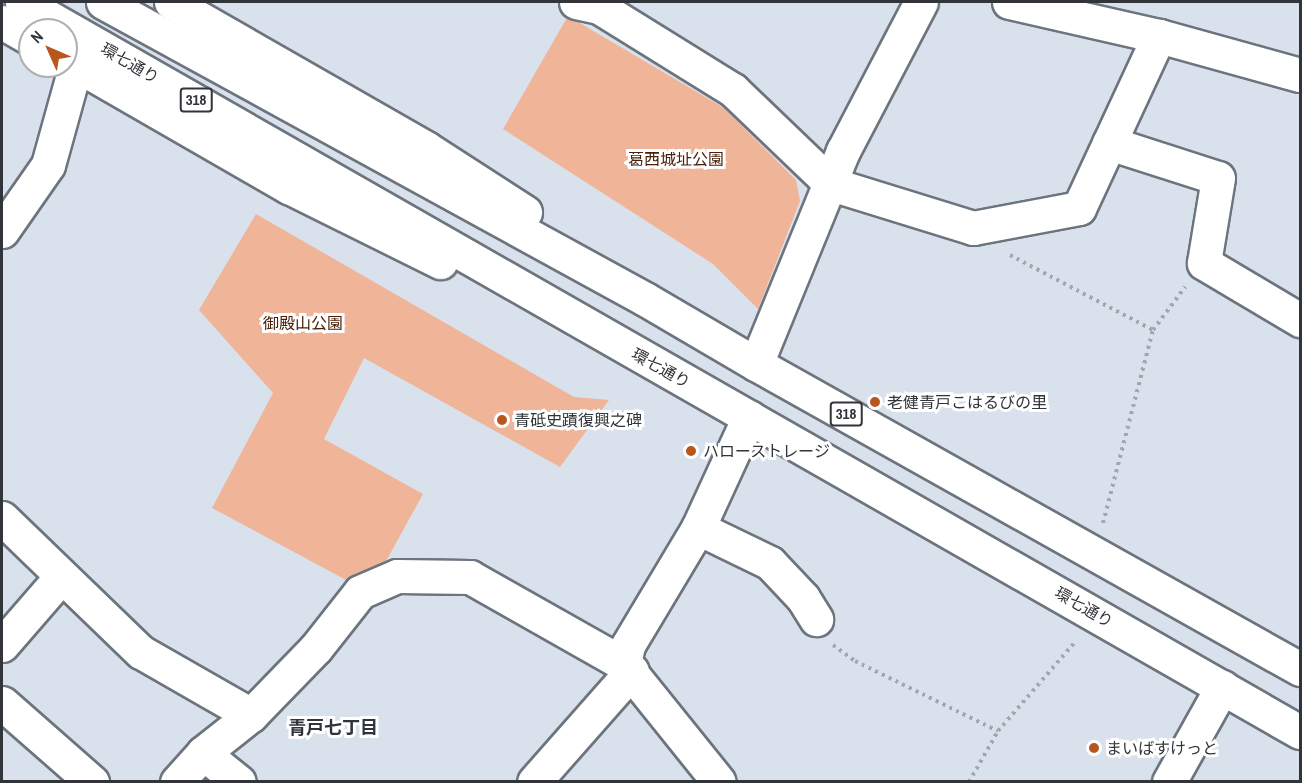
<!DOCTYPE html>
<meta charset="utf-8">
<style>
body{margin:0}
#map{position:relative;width:1302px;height:783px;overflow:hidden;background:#d9e1ec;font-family:"Archivo Narrow","Noto Sans JP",sans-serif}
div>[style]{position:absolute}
.green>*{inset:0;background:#f0b498}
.path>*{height:4px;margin-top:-2px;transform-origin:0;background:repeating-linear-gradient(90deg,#a0a7af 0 3px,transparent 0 7.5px)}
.roads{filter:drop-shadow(2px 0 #6c747d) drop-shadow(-2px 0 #6c747d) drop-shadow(0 2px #6c747d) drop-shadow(0 -2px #6c747d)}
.minor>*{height:33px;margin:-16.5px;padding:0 16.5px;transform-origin:16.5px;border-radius:16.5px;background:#fff}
.major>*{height:33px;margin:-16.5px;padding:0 16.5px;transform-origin:16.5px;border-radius:16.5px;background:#fff}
.dots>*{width:16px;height:16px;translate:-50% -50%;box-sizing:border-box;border:3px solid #fff;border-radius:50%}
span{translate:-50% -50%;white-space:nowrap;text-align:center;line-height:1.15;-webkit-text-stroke:6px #fff;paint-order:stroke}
.shield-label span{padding:2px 4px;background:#fff;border:2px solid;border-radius:4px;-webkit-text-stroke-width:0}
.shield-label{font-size:15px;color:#313438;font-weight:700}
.street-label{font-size:16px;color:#313438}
.park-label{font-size:16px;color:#4a2009}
.poi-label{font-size:16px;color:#313438}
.left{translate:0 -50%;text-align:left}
.neighbourhood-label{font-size:18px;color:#2d343b;font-weight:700}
.frame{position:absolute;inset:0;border:3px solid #313438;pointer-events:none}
.north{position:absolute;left:18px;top:18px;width:60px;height:60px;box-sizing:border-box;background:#fff;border:2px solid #adaeaf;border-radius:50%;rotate:315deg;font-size:16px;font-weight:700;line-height:24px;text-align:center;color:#313438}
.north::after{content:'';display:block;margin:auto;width:21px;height:27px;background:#b9561e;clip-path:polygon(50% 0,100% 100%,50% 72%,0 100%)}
</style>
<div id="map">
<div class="green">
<i style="clip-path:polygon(568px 16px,724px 108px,796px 180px,800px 201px,758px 309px,713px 264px,503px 129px)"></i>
<i style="clip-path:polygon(256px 214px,574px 397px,609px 400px,560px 467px,364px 358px,324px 439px,423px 494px,385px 563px,348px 581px,212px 508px,273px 393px,199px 310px)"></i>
</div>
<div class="path">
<i style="left:1010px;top:255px;width:161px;rotate:27.7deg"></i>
<i style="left:1103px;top:523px;width:199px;rotate:-75.5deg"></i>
<i style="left:1153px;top:330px;width:54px;rotate:-53.3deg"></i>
<i style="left:833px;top:645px;width:27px;rotate:36deg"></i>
<i style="left:855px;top:661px;width:159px;rotate:26.1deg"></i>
<i style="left:969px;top:782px;width:59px;rotate:-60.4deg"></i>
<i style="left:998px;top:731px;width:118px;rotate:-49.1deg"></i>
</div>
<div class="roads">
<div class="minor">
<i style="left:576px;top:2px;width:24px;rotate:12deg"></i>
<i style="left:599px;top:7px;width:158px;rotate:31.8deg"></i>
<i style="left:733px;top:90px;width:136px;rotate:43.8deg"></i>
<i style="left:831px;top:184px;width:149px;rotate:17.2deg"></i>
<i style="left:973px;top:228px;width:108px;rotate:-10.7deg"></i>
<i style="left:1079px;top:208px;width:190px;rotate:-65.1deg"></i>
<i style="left:1159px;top:36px;width:146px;rotate:15.5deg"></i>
<i style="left:1009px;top:2px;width:154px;rotate:12.8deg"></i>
<i style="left:1109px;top:143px;width:114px;rotate:17.8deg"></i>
<i style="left:1218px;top:178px;width:86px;rotate:99.4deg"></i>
<i style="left:1204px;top:263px;width:112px;rotate:30.7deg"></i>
<i style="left:2px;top:231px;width:80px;rotate:-55.1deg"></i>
<i style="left:48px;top:165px;width:105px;rotate:-74.5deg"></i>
<i style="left:756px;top:364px;width:230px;rotate:-67.8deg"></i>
<i style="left:843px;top:151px;width:168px;rotate:-62.4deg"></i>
<i style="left:2px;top:518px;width:193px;rotate:44deg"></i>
<i style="left:141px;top:652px;width:127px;rotate:29.8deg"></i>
<i style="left:698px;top:528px;width:80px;rotate:25.9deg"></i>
<i style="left:770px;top:563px;width:48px;rotate:46.7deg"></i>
<i style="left:803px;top:598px;width:25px;rotate:58deg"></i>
<i style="left:2px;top:645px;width:89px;rotate:-49.1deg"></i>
<i style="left:624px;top:664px;width:19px;rotate:-78deg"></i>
<i style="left:628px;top:645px;width:136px;rotate:-59.1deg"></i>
<i style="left:698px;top:528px;width:122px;rotate:-65.3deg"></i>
<i style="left:2px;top:703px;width:120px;rotate:41.3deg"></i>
<i style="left:203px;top:753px;width:46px;rotate:38.9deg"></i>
<i style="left:177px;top:782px;width:39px;rotate:-48deg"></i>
<i style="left:203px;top:753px;width:61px;rotate:-38.4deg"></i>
<i style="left:251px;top:715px;width:93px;rotate:-45.9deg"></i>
<i style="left:316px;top:648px;width:71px;rotate:-51.8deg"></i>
<i style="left:360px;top:592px;width:40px;rotate:-23.4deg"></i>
<i style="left:397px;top:576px;width:73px;rotate:0.8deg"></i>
<i style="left:470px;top:577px;width:177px;rotate:29.5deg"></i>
<i style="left:624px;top:664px;width:151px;rotate:51.2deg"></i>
<i style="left:534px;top:782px;width:148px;rotate:-48.6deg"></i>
<i style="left:1169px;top:782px;width:109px;rotate:-60.8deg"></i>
</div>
<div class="major">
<i style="left:22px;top:2px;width:1472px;rotate:29.74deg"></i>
<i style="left:103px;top:2px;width:618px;rotate:28.72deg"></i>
<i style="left:645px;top:299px;width:129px;rotate:30.4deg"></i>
<i style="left:756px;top:364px;width:624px;rotate:29.28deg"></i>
<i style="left:171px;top:2px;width:294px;rotate:29.8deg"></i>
<i style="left:426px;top:148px;width:118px;rotate:32.9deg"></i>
<i style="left:2px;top:22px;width:32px;rotate:30deg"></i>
<i style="left:66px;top:59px;width:257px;rotate:29.9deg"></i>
<i style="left:289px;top:187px;width:169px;rotate:26.4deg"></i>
</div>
</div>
<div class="dots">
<i style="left:875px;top:402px;background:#b9561e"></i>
<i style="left:502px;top:420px;background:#b9561e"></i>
<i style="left:691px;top:451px;background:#b9561e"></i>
<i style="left:1094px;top:748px;background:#b9561e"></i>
</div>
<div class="shield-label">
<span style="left:196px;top:100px">318</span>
<span style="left:846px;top:414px">318</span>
</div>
<div class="street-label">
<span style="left:130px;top:63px;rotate:30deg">環七通り</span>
<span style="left:661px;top:368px;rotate:29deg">環七通り</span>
<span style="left:1084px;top:607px;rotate:30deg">環七通り</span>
</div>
<div class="park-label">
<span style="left:676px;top:159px">葛西城址公園</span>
<span style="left:303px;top:323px">御殿山公園</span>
</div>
<div class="poi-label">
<span class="left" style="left:887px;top:402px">老健青戸こはるびの里</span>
<span class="left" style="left:514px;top:420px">青砥史蹟復興之碑</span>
<span class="left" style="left:703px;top:451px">ハローストレージ</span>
<span class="left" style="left:1106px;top:748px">まいばすけっと</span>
</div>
<div class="neighbourhood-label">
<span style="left:333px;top:728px">青戸七丁目</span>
</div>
<div class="frame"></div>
<div class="north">N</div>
</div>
